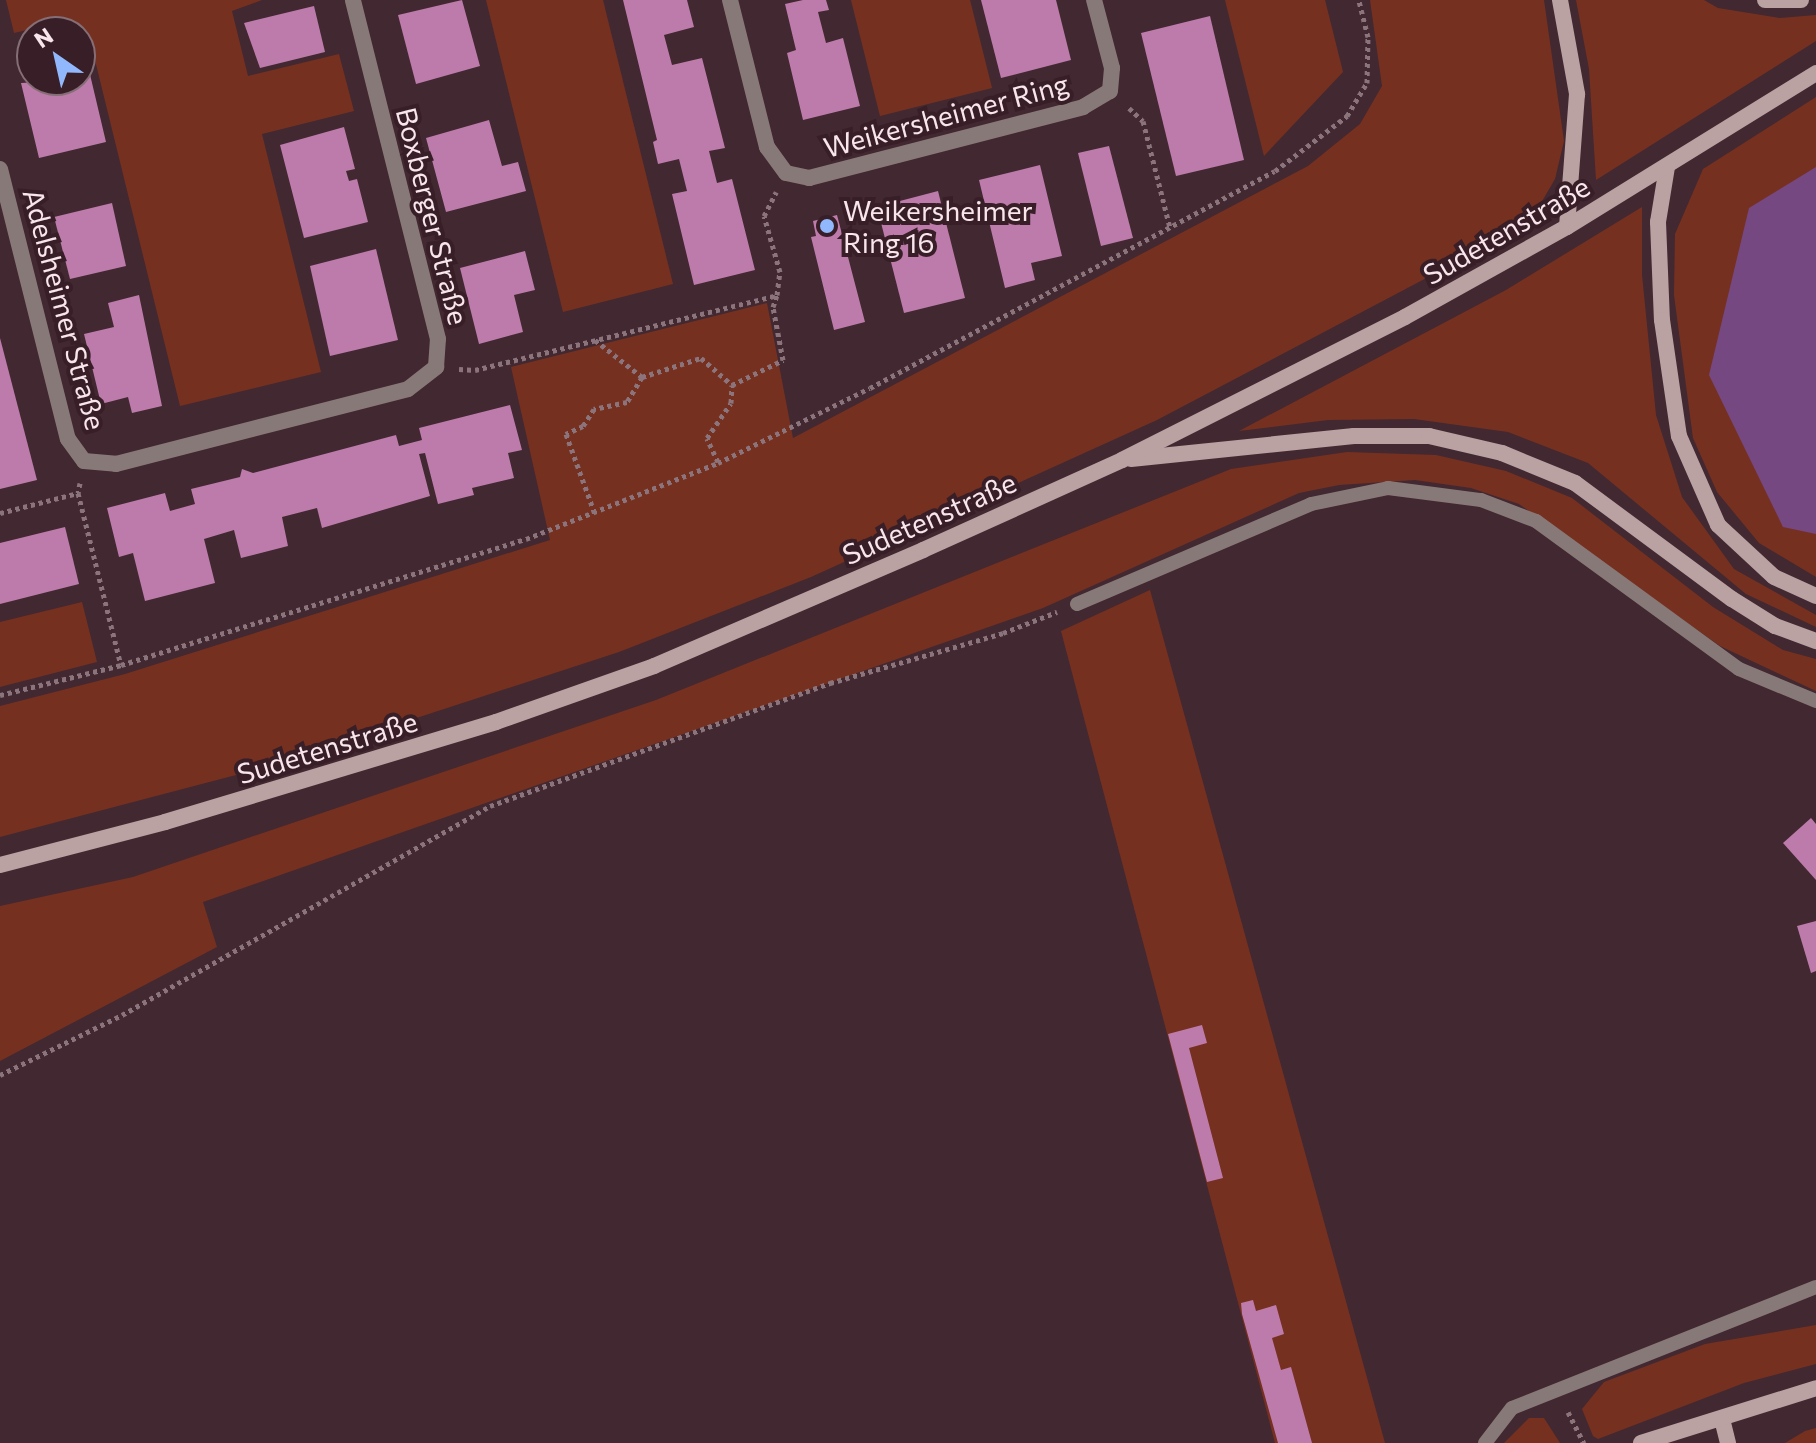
<!DOCTYPE html>
<meta charset="utf-8">
<style>
body{margin:0}
#map{position:relative;width:1816px;height:1443px;overflow:hidden;background:#422831;font-family:Commissioner,sans-serif}
div>[style]{position:absolute}
.green>*{inset:0;background:#763020}
.water>*{inset:0;background:#754882}
.building>*{inset:0;background:#bd7bab}
.path>*{height:5px;margin-top:-2.5px;transform-origin:0;background:repeating-linear-gradient(90deg,#8b747c 0 4px,transparent 0 8px)}
.lane>*{height:14px;margin:-7px;padding:0 7px;transform-origin:7px;border-radius:7px;background:#887979}
.street>*{height:16px;margin:-8px;padding:0 8px;transform-origin:8px;border-radius:8px;background:#887979}
.secondary>*{height:16px;margin:-8px;padding:0 8px;transform-origin:8px;border-radius:8px;background:#baa1a2}
.dots>*{width:22px;height:22px;translate:-50% -50%;box-sizing:border-box;border:4px solid #381e27;border-radius:50%}
span{translate:-50% -50%;white-space:nowrap;text-align:center;line-height:1.15;-webkit-text-stroke:8px #381e27;paint-order:stroke}
.street-label{font-size:28px;color:#f8e6ec}
.poi-label{font-size:28px;color:#f8e6ec}
.left{translate:0 -50%;text-align:left}
.north{position:absolute;left:16px;top:16px;width:80px;height:80px;box-sizing:border-box;background:#381e27;border:2px solid #856e76;border-radius:50%;rotate:326deg;font-size:22px;font-weight:700;line-height:32px;text-align:center;color:#f8e6ec}
.north::after{content:'';display:block;margin:auto;width:28px;height:36px;background:#91b8fd;clip-path:polygon(50% 0,100% 100%,50% 72%,0 100%)}
</style>
<div id="map">
<div class="green">
<i style="clip-path:polygon(6px 0,262px 0,232px 11px,248px 76px,339px 54px,354px 111px,262px 134px,321px 372px,180px 406px,92px 48px,80px 50px,80px 32px,60px 32px,58px 23px,14px 33px)"></i>
<i style="clip-path:polygon(486px 0,603px 0,673px 284px,563px 312px)"></i>
<i style="clip-path:polygon(851px 0,970px 0,992px 88px,880px 116px)"></i>
<i style="clip-path:polygon(1225px 0,1325px 0,1343px 72px,1264px 156px)"></i>
<i style="clip-path:polygon(1370px 0,1544px 0,1564px 141px,1555px 179px,1541px 203px,1508px 235px,1157px 420px,811px 577px,619px 652px,263px 768px,0 837px,0 706px,125px 674px,550px 540px,511px 367px,767px 303px,793px 438px,1308px 166px,1360px 124px,1382px 86px)"></i>
<i style="clip-path:polygon(1576px 0,1704px 0,1718px 8px,1780px 18px,1816px 15px,1816px 41px,1596px 180px,1589px 69px)"></i>
<i style="clip-path:polygon(1816px 97px,1816px 577px,1759px 543px,1717px 492px,1693px 438px,1674px 295px,1675px 234px,1703px 169px)"></i>
<i style="clip-path:polygon(1642px 207px,1642px 275px,1656px 415px,1682px 497px,1734px 569px,1816px 615px,1816px 627px,1746px 594px,1588px 463px,1508px 432px,1414px 419px,1328px 420px,1239px 431px,1506px 290px)"></i>
<i style="clip-path:polygon(1347px 452px,1436px 455px,1506px 471px,1572px 498px,1713px 607px,1783px 650px,1816px 659px,1816px 691px,1720px 646px,1519px 504px,1471px 488px,1415px 480px,1339px 485px,1299px 493px,1043px 608px,203px 902px,217px 947px,0 1061px,0 906px,133px 877px,656px 700px,1231px 469px)"></i>
<i style="clip-path:polygon(1150px 590px,1385px 1443px,1275px 1443px,1061px 631px)"></i>
<i style="clip-path:polygon(82px 602px,97px 662px,0 687px,0 622px)"></i>
<i style="clip-path:polygon(1816px 1325px,1816px 1364px,1744px 1383px,1598px 1439px,1593px 1436px,1582px 1409px,1604px 1382px,1705px 1344px)"></i>
<i style="clip-path:polygon(1529px 1418px,1544px 1418px,1560px 1443px,1504px 1443px)"></i>
<i style="clip-path:polygon(1816px 1428px,1816px 1443px,1785px 1443px,1805px 1431px)"></i>
</div>
<div class="water">
<i style="clip-path:polygon(1816px 167px,1816px 534px,1783px 527px,1709px 375px,1749px 208px)"></i>
</div>
<div class="building">
<i style="clip-path:polygon(462px 0,480px 66px,416px 84px,398px 15px)"></i>
<i style="clip-path:polygon(623px 0,687px 0,694px 27px,664px 35px,672px 65px,702px 58px,725px 148px,709px 151px,717px 183px,732px 179px,755px 270px,694px 285px,672px 194px,687px 191px,679px 159px,658px 164px,653px 142px,657px 140px)"></i>
<i style="clip-path:polygon(803px 0,826px 0,829px 10px,818px 12px,826px 43px,843px 38px,860px 106px,803px 120px,787px 53px,796px 50px,785px 4px)"></i>
<i style="clip-path:polygon(981px 0,1056px 0,1071px 60px,1001px 78px)"></i>
<i style="clip-path:polygon(314px 6px,325px 52px,260px 68px,244px 23px)"></i>
<i style="clip-path:polygon(1210px 16px,1244px 160px,1176px 176px,1141px 33px)"></i>
<i style="clip-path:polygon(32px 34px,32px 68px,31px 68px,23px 36px)"></i>
<i style="clip-path:polygon(88px 66px,106px 142px,39px 158px,21px 83px,80px 80px,80px 68px)"></i>
<i style="clip-path:polygon(489px 120px,502px 166px,518px 162px,526px 191px,446px 212px,426px 138px)"></i>
<i style="clip-path:polygon(344px 127px,355px 169px,346px 171px,349px 181px,357px 179px,368px 222px,304px 238px,280px 145px)"></i>
<i style="clip-path:polygon(1109px 146px,1133px 238px,1101px 246px,1078px 153px)"></i>
<i style="clip-path:polygon(1040px 165px,1062px 256px,1031px 263px,1035px 280px,1005px 288px,979px 180px)"></i>
<i style="clip-path:polygon(938px 191px,965px 298px,904px 313px,877px 207px)"></i>
<i style="clip-path:polygon(112px 203px,126px 266px,70px 279px,54px 217px)"></i>
<i style="clip-path:polygon(837px 215px,865px 322px,834px 330px,811px 237px,816px 236px,813px 221px)"></i>
<i style="clip-path:polygon(376px 249px,398px 340px,330px 356px,310px 266px)"></i>
<i style="clip-path:polygon(525px 251px,535px 290px,514px 295px,523px 332px,479px 344px,460px 268px)"></i>
<i style="clip-path:polygon(139px 295px,162px 406px,132px 413px,128px 397px,101px 404px,84px 334px,114px 327px,108px 303px)"></i>
<i style="clip-path:polygon(0 338px,37px 480px,0 489px)"></i>
<i style="clip-path:polygon(510px 405px,522px 450px,508px 453px,514px 478px,472px 488px,474px 495px,438px 504px,425px 453px,419px 454px,430px 496px,322px 528px,317px 508px,282px 517px,288px 546px,241px 558px,234px 530px,204px 539px,215px 583px,145px 601px,133px 553px,119px 557px,107px 508px,165px 493px,170px 511px,195px 504px,191px 489px,240px 477px,242px 469px,253px 473px,396px 435px,399px 446px,422px 440px,419px 428px)"></i>
<i style="clip-path:polygon(65px 527px,79px 584px,0 604px,0 543px)"></i>
<i style="clip-path:polygon(1811px 818px,1816px 824px,1816px 880px,1783px 843px)"></i>
<i style="clip-path:polygon(1816px 921px,1816px 971px,1811px 973px,1797px 926px)"></i>
<i style="clip-path:polygon(1202px 1025px,1207px 1043px,1189px 1048px,1223px 1178px,1207px 1182px,1168px 1034px)"></i>
<i style="clip-path:polygon(1253px 1300px,1256px 1311px,1276px 1305px,1284px 1334px,1272px 1338px,1281px 1370px,1291px 1367px,1312px 1443px,1278px 1443px,1242px 1314px,1241px 1303px)"></i>
</div>
<div class="path">
<i style="left:1129px;top:108px;width:19px;rotate:43deg"></i>
<i style="left:1143px;top:121px;width:110px;rotate:75.8deg"></i>
<i style="left:595px;top:340px;width:60px;rotate:38.2deg"></i>
<i style="left:642px;top:377px;width:29px;rotate:121deg"></i>
<i style="left:627px;top:402px;width:34px;rotate:168deg"></i>
<i style="left:594px;top:409px;width:20px;rotate:123deg"></i>
<i style="left:583px;top:426px;width:19px;rotate:155deg"></i>
<i style="left:566px;top:434px;width:85px;rotate:70.1deg"></i>
<i style="left:459px;top:369px;width:16px;rotate:4deg"></i>
<i style="left:475px;top:370px;width:311px;rotate:-13.9deg"></i>
<i style="left:777px;top:295px;width:23px;rotate:-83deg"></i>
<i style="left:780px;top:272px;width:58px;rotate:-105.9deg"></i>
<i style="left:764px;top:216px;width:27px;rotate:-63deg"></i>
<i style="left:642px;top:377px;width:62px;rotate:-17.9deg"></i>
<i style="left:701px;top:358px;width:41px;rotate:41.1deg"></i>
<i style="left:718px;top:462px;width:26px;rotate:-115deg"></i>
<i style="left:707px;top:438px;width:42px;rotate:-55.6deg"></i>
<i style="left:731px;top:403px;width:18px;rotate:-87deg"></i>
<i style="left:732px;top:385px;width:57px;rotate:-26.1deg"></i>
<i style="left:783px;top:360px;width:54px;rotate:-100.7deg"></i>
<i style="left:773px;top:307px;width:13px;rotate:-72deg"></i>
<i style="left:80px;top:483px;width:10px;rotate:101deg"></i>
<i style="left:78px;top:493px;width:177px;rotate:76deg"></i>
<i style="left:0;top:513px;width:81px;rotate:-14.4deg"></i>
<i style="left:0;top:695px;width:125px;rotate:-13.9deg"></i>
<i style="left:121px;top:665px;width:424px;rotate:-17.3deg"></i>
<i style="left:526px;top:539px;width:206px;rotate:-21.6deg"></i>
<i style="left:718px;top:463px;width:169px;rotate:-26.3deg"></i>
<i style="left:870px;top:388px;width:459px;rotate:-28.2deg"></i>
<i style="left:1275px;top:171px;width:91px;rotate:-37.4deg"></i>
<i style="left:1347px;top:116px;width:39px;rotate:-59deg"></i>
<i style="left:1367px;top:83px;width:46px;rotate:-88.8deg"></i>
<i style="left:1368px;top:37px;width:38px;rotate:-104deg"></i>
<i style="left:0;top:1075px;width:136px;rotate:-26.2deg"></i>
<i style="left:122px;top:1015px;width:423px;rotate:-29.6deg"></i>
<i style="left:490px;top:806px;width:362px;rotate:-19.9deg"></i>
<i style="left:830px;top:683px;width:180px;rotate:-16.1deg"></i>
<i style="left:1003px;top:633px;width:58px;rotate:-21.3deg"></i>
<i style="left:1568px;top:1412px;width:35px;rotate:63deg"></i>
</div>
<div class="lane">
<i style="left:1077px;top:604px;width:254px;rotate:-23.1deg"></i>
<i style="left:1311px;top:504px;width:79px;rotate:-11.7deg"></i>
<i style="left:1388px;top:488px;width:94px;rotate:7.4deg"></i>
<i style="left:1481px;top:500px;width:59px;rotate:20.9deg"></i>
<i style="left:1536px;top:521px;width:251px;rotate:36.1deg"></i>
<i style="left:1739px;top:669px;width:83px;rotate:22.6deg"></i>
<i style="left:1485px;top:1443px;width:44px;rotate:-52.4deg"></i>
<i style="left:1512px;top:1408px;width:327px;rotate:-21.7deg"></i>
</div>
<div class="street">
<i style="left:730px;top:0;width:152px;rotate:75.9deg"></i>
<i style="left:767px;top:147px;width:32px;rotate:54deg"></i>
<i style="left:786px;top:173px;width:24px;rotate:12deg"></i>
<i style="left:809px;top:178px;width:283px;rotate:-14.5deg"></i>
<i style="left:1083px;top:107px;width:31px;rotate:-31deg"></i>
<i style="left:1110px;top:91px;width:23px;rotate:-85deg"></i>
<i style="left:1112px;top:68px;width:70px;rotate:-104.8deg"></i>
<i style="left:0;top:169px;width:278px;rotate:75.9deg"></i>
<i style="left:68px;top:439px;width:27px;rotate:54deg"></i>
<i style="left:84px;top:461px;width:32px;rotate:5deg"></i>
<i style="left:116px;top:464px;width:301px;rotate:-14.4deg"></i>
<i style="left:408px;top:389px;width:36px;rotate:-38deg"></i>
<i style="left:436px;top:367px;width:28px;rotate:-86deg"></i>
<i style="left:438px;top:339px;width:349px;rotate:-104.1deg"></i>
</div>
<div class="secondary">
<i style="left:1560px;top:0;width:96px;rotate:79.7deg"></i>
<i style="left:1577px;top:94px;width:133px;rotate:94.3deg"></i>
<i style="left:1765px;top:0;width:36px"></i>
<i style="left:1667px;top:167px;width:56px;rotate:99.3deg"></i>
<i style="left:1658px;top:222px;width:98px;rotate:87.7deg"></i>
<i style="left:1662px;top:320px;width:117px;rotate:81.7deg"></i>
<i style="left:1679px;top:436px;width:97px;rotate:66.3deg"></i>
<i style="left:1718px;top:525px;width:76px;rotate:42.9deg"></i>
<i style="left:1774px;top:577px;width:46px;rotate:24.3deg"></i>
<i style="left:1131px;top:459px;width:224px;rotate:-5.9deg"></i>
<i style="left:1354px;top:436px;width:75px"></i>
<i style="left:1429px;top:436px;width:75px;rotate:13.1deg"></i>
<i style="left:1502px;top:453px;width:79px;rotate:22.3deg"></i>
<i style="left:1575px;top:483px;width:195px;rotate:36.5deg"></i>
<i style="left:1732px;top:599px;width:51px;rotate:32.1deg"></i>
<i style="left:1775px;top:626px;width:44px;rotate:20.1deg"></i>
<i style="left:0;top:865px;width:171px;rotate:-14.6deg"></i>
<i style="left:165px;top:822px;width:346px;rotate:-16.8deg"></i>
<i style="left:496px;top:722px;width:168px;rotate:-19.5deg"></i>
<i style="left:654px;top:666px;width:293px;rotate:-23.3deg"></i>
<i style="left:923px;top:550px;width:218px;rotate:-24.3deg"></i>
<i style="left:1122px;top:460px;width:317px;rotate:-26.8deg"></i>
<i style="left:1405px;top:317px;width:185px;rotate:-29.1deg"></i>
<i style="left:1567px;top:227px;width:293px;rotate:-31.7deg"></i>
<i style="left:1722px;top:1419px;width:25px;rotate:76deg"></i>
<i style="left:1641px;top:1443px;width:183px;rotate:-17.4deg"></i>
</div>
<div class="dots">
<i style="left:827px;top:226px;background:#91b8fd"></i>
</div>
<div class="street-label">
<span style="left:946px;top:115px;rotate:-15deg">Weikersheimer Ring</span>
<span style="left:433px;top:216px;rotate:76deg">Boxberger Straße</span>
<span style="left:1506px;top:230px;rotate:-30deg">Sudetenstraße</span>
<span style="left:65px;top:309px;rotate:75deg">Adelsheimer Straße</span>
<span style="left:929px;top:518px;rotate:-24deg">Sudetenstraße</span>
<span style="left:327px;top:747px;rotate:-17deg">Sudetenstraße</span>
</div>
<div class="poi-label">
<span class="left" style="left:843px;top:226px">Weikersheimer<br>Ring 16</span>
</div>
<div class="north">N</div>
</div>
